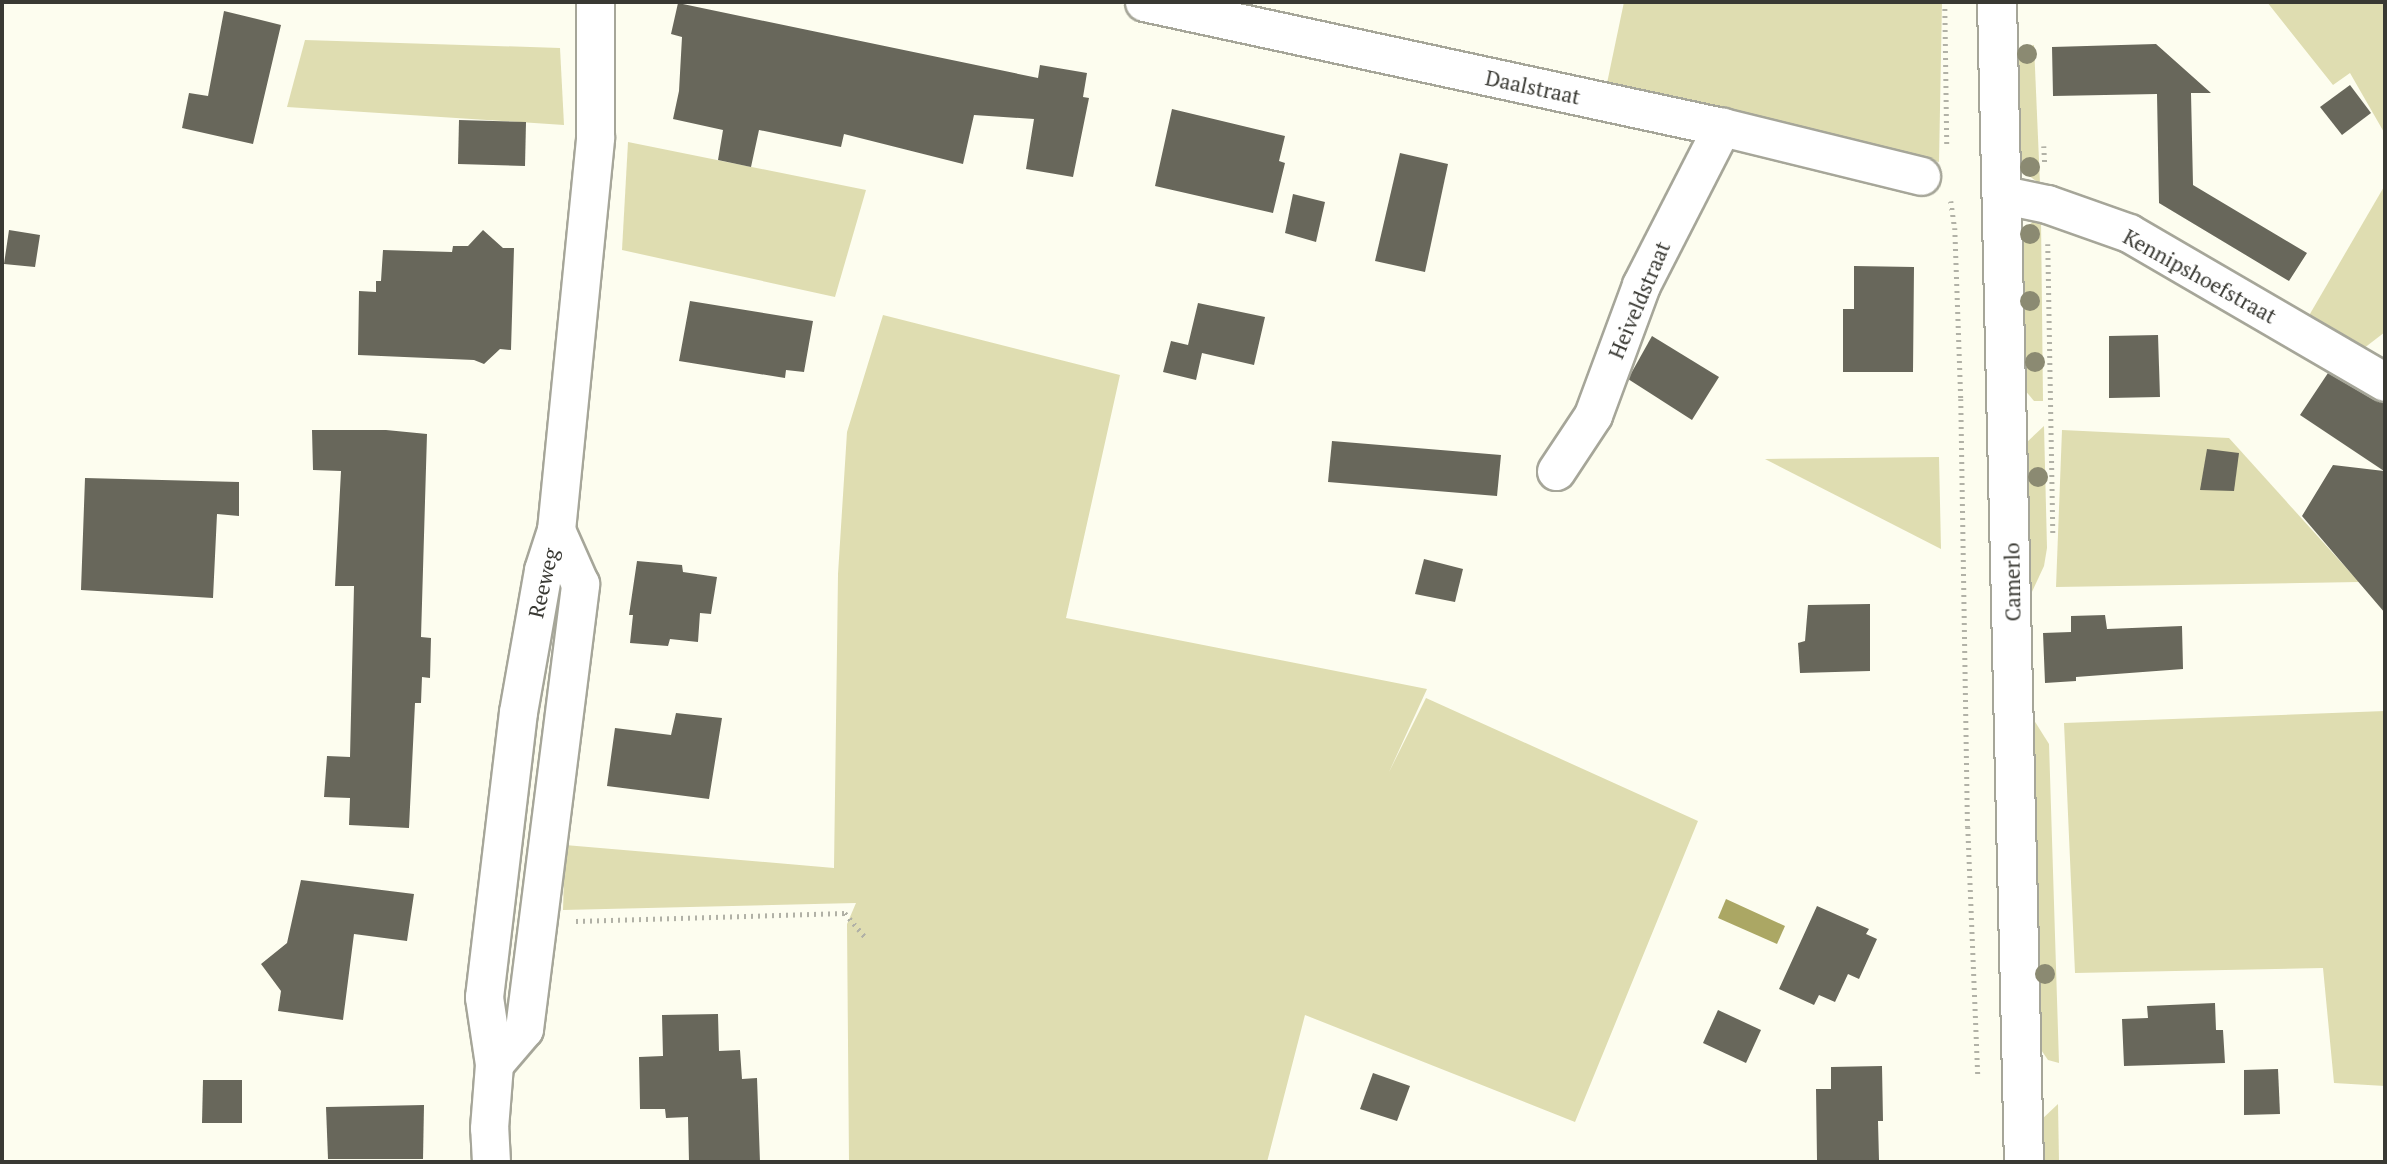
<!DOCTYPE html>
<style>
body{margin:0}
#map{position:relative;width:2387px;height:1164px;overflow:hidden;background:#fdfdef;font-family:"PT Serif",serif}
div>[style]{position:absolute}
.green>*{inset:0;background:#dfddb1}
.water>*{inset:0;background:#aba764}
.building>*{inset:0;background:#68675b}
.path>*{height:4.5px;margin-top:-2.25px;transform-origin:0;background:repeating-linear-gradient(90deg,#b1b1a6 0 2px,transparent 0 7px)}
.roads{filter:drop-shadow(2px 0 #a6a699) drop-shadow(-2px 0 #a6a699) drop-shadow(0 2px #a6a699) drop-shadow(0 -2px #a6a699)}
.street>*{height:37px;margin:-18.5px;padding:0 18.5px;transform-origin:18.5px;border-radius:18.5px;background:#fff}
.secondary>*{height:38px;margin:-19px;padding:0 19px;transform-origin:19px;border-radius:19px;background:#fff}
.trees>*{width:20px;height:20px;margin:-10px;border-radius:50%;background:#8b8a72}
span{translate:-50% -50%;white-space:nowrap;text-align:center;line-height:1.15;-webkit-text-stroke:7px #fff;paint-order:stroke}
.street-label{font-size:21px;color:#393933}
.frame{position:absolute;inset:0;border:4px solid #393933;pointer-events:none}
</style>
<div id="map">
<div class="green">
<i style="clip-path:polygon(1624px 2px,1942px 2px,1939px 162px,1606px 88px)"></i>
<i style="clip-path:polygon(2267px 2px,2385px 2px,2385px 134px,2350px 73px,2333px 85px)"></i>
<i style="clip-path:polygon(305px 40px,560px 48px,564px 125px,287px 107px)"></i>
<i style="clip-path:polygon(2034px 45px,2040px 184px,2021px 170px,2018px 122px,2018px 54px,2024px 48px)"></i>
<i style="clip-path:polygon(628px 142px,866px 190px,835px 297px,622px 250px)"></i>
<i style="clip-path:polygon(2385px 185px,2385px 332px,2359px 352px,2307px 319px)"></i>
<i style="clip-path:polygon(2041px 219px,2043px 401px,2034px 401px,2024px 389px,2021px 235px,2033px 221px)"></i>
<i style="clip-path:polygon(883px 315px,1120px 375px,1066px 618px,1427px 689px,1389px 772px,1426px 698px,1698px 821px,1575px 1122px,1305px 1015px,1267px 1162px,849px 1162px,847px 924px,856px 903px,563px 910px,565px 845px,834px 868px,838px 574px,847px 432px)"></i>
<i style="clip-path:polygon(2044px 426px,2047px 548px,2044px 566px,2030px 596px,2026px 443px)"></i>
<i style="clip-path:polygon(2062px 430px,2229px 438px,2359px 582px,2056px 587px)"></i>
<i style="clip-path:polygon(1939px 457px,1941px 549px,1765px 459px)"></i>
<i style="clip-path:polygon(2385px 711px,2385px 1086px,2334px 1083px,2323px 968px,2075px 973px,2064px 723px)"></i>
<i style="clip-path:polygon(2032px 717px,2049px 744px,2059px 1063px,2048px 1060px,2037px 1044px)"></i>
<i style="clip-path:polygon(2058px 1104px,2059px 1162px,2040px 1162px,2040px 1121px)"></i>
</div>
<div class="water">
<i style="clip-path:polygon(1726px 899px,1785px 926px,1777px 944px,1718px 918px)"></i>
</div>
<div class="building">
<i style="clip-path:polygon(678px 3px,1038px 78px,1040px 65px,1087px 73px,1083px 97px,1089px 98px,1073px 177px,1026px 169px,1034px 119px,974px 115px,963px 164px,844px 134px,841px 147px,759px 130px,751px 167px,718px 160px,723px 130px,673px 119px,679px 91px,682px 37px,671px 34px)"></i>
<i style="clip-path:polygon(224px 11px,281px 25px,253px 144px,182px 128px,189px 93px,208px 96px)"></i>
<i style="clip-path:polygon(2156px 44px,2211px 93px,2191px 93px,2193px 185px,2307px 253px,2289px 281px,2159px 203px,2157px 94px,2053px 96px,2052px 47px)"></i>
<i style="clip-path:polygon(2350px 85px,2371px 113px,2342px 135px,2320px 107px)"></i>
<i style="clip-path:polygon(1172px 109px,1285px 136px,1279px 161px,1285px 163px,1273px 213px,1155px 186px)"></i>
<i style="clip-path:polygon(459px 120px,526px 122px,525px 166px,458px 164px)"></i>
<i style="clip-path:polygon(1400px 153px,1448px 164px,1425px 272px,1375px 261px)"></i>
<i style="clip-path:polygon(1293px 194px,1325px 202px,1316px 242px,1285px 233px)"></i>
<i style="clip-path:polygon(9px 230px,40px 235px,35px 267px,4px 264px)"></i>
<i style="clip-path:polygon(483px 230px,503px 248px,514px 248px,511px 350px,500px 349px,484px 364px,474px 360px,358px 355px,359px 291px,376px 292px,376px 281px,381px 281px,383px 250px,452px 252px,453px 246px,468px 246px)"></i>
<i style="clip-path:polygon(1854px 266px,1914px 267px,1913px 372px,1843px 372px,1843px 309px,1854px 309px)"></i>
<i style="clip-path:polygon(690px 301px,813px 321px,804px 372px,786px 370px,785px 378px,679px 361px)"></i>
<i style="clip-path:polygon(1198px 303px,1265px 317px,1254px 365px,1202px 353px,1196px 380px,1163px 372px,1171px 341px,1188px 345px)"></i>
<i style="clip-path:polygon(2158px 335px,2160px 397px,2109px 398px,2109px 336px)"></i>
<i style="clip-path:polygon(1652px 336px,1719px 377px,1692px 420px,1628px 379px)"></i>
<i style="clip-path:polygon(2328px 373px,2374px 400px,2385px 403px,2385px 613px,2302px 516px,2333px 465px,2384px 471px,2300px 415px)"></i>
<i style="clip-path:polygon(312px 430px,386px 430px,427px 434px,421px 637px,431px 638px,430px 678px,422px 677px,421px 703px,415px 703px,409px 828px,349px 825px,350px 798px,324px 797px,327px 756px,350px 757px,354px 586px,335px 586px,341px 471px,313px 470px)"></i>
<i style="clip-path:polygon(1332px 441px,1501px 455px,1497px 496px,1328px 482px)"></i>
<i style="clip-path:polygon(2207px 449px,2239px 453px,2234px 491px,2200px 490px)"></i>
<i style="clip-path:polygon(85px 478px,239px 482px,239px 516px,217px 514px,213px 598px,81px 590px)"></i>
<i style="clip-path:polygon(1424px 559px,1463px 569px,1455px 602px,1415px 594px)"></i>
<i style="clip-path:polygon(637px 561px,682px 565px,683px 572px,717px 577px,711px 614px,700px 613px,698px 642px,670px 639px,668px 646px,630px 643px,633px 615px,629px 615px)"></i>
<i style="clip-path:polygon(1870px 604px,1870px 671px,1800px 673px,1798px 643px,1805px 641px,1808px 605px)"></i>
<i style="clip-path:polygon(2105px 615px,2107px 629px,2182px 626px,2183px 669px,2076px 677px,2076px 681px,2045px 683px,2043px 633px,2071px 632px,2071px 616px)"></i>
<i style="clip-path:polygon(676px 713px,722px 718px,709px 799px,607px 786px,615px 728px,671px 735px)"></i>
<i style="clip-path:polygon(301px 880px,414px 894px,407px 941px,354px 934px,343px 1020px,278px 1011px,281px 991px,261px 964px,287px 943px)"></i>
<i style="clip-path:polygon(1817px 906px,1869px 929px,1866px 934px,1877px 939px,1859px 979px,1848px 974px,1835px 1002px,1819px 995px,1814px 1005px,1779px 989px)"></i>
<i style="clip-path:polygon(2215px 1003px,2216px 1030px,2223px 1030px,2225px 1063px,2124px 1066px,2122px 1019px,2148px 1018px,2147px 1006px)"></i>
<i style="clip-path:polygon(1718px 1010px,1761px 1030px,1746px 1063px,1703px 1043px)"></i>
<i style="clip-path:polygon(718px 1014px,719px 1051px,740px 1050px,742px 1079px,757px 1078px,760px 1162px,689px 1162px,688px 1117px,666px 1118px,665px 1109px,640px 1109px,639px 1057px,663px 1056px,662px 1015px)"></i>
<i style="clip-path:polygon(1882px 1066px,1883px 1121px,1878px 1121px,1879px 1160px,1817px 1160px,1816px 1089px,1831px 1089px,1831px 1067px)"></i>
<i style="clip-path:polygon(2278px 1069px,2280px 1114px,2244px 1115px,2244px 1070px)"></i>
<i style="clip-path:polygon(1373px 1073px,1410px 1086px,1397px 1121px,1360px 1109px)"></i>
<i style="clip-path:polygon(203px 1080px,242px 1080px,242px 1123px,202px 1123px)"></i>
<i style="clip-path:polygon(424px 1105px,423px 1159px,328px 1159px,326px 1107px)"></i>
</div>
<div class="path">
<i style="left:1945px;top:2px;width:145px;rotate:89.2deg"></i>
<i style="left:2044px;top:146px;width:19px;rotate:87deg"></i>
<i style="left:1951px;top:201px;width:27px;rotate:82deg"></i>
<i style="left:1955px;top:228px;width:171px;rotate:88deg"></i>
<i style="left:1961px;top:399px;width:428px;rotate:89.1deg"></i>
<i style="left:1968px;top:827px;width:247px;rotate:87.7deg"></i>
<i style="left:2048px;top:244px;width:289px;rotate:89deg"></i>
<i style="left:576px;top:921px;width:269px;rotate:-1.7deg"></i>
<i style="left:845px;top:913px;width:31px;rotate:50deg"></i>
</div>
<div class="roads">
<div class="street">
<i style="left:1144px;top:2px;width:591px;rotate:12.2deg"></i>
<i style="left:1722px;top:127px;width:205px;rotate:13.8deg"></i>
<i style="left:2004px;top:195px;width:44px;rotate:11.8deg"></i>
<i style="left:2047px;top:204px;width:87px;rotate:19.5deg"></i>
<i style="left:2129px;top:233px;width:296px;rotate:30.2deg"></i>
<i style="left:1556px;top:471px;width:67px;rotate:-56.5deg"></i>
<i style="left:1593px;top:415px;width:139px;rotate:-69.7deg"></i>
<i style="left:1641px;top:285px;width:178px;rotate:-62.9deg"></i>
<i style="left:494px;top:1064px;width:46px;rotate:-49.4deg"></i>
<i style="left:524px;top:1029px;width:449px;rotate:-82.8deg"></i>
<i style="left:580px;top:584px;width:59px;rotate:-114deg"></i>
<i style="left:491px;top:1162px;width:34px;rotate:-93deg"></i>
<i style="left:489px;top:1128px;width:64px;rotate:-85.5deg"></i>
<i style="left:494px;top:1064px;width:68px;rotate:-98.5deg"></i>
<i style="left:484px;top:997px;width:287px;rotate:-83.2deg"></i>
<i style="left:518px;top:712px;width:144px;rotate:-80deg"></i>
<i style="left:543px;top:570px;width:42px;rotate:-72deg"></i>
<i style="left:556px;top:530px;width:395px;rotate:-84.3deg"></i>
<i style="left:595px;top:137px;width:135px;rotate:-90deg"></i>
</div>
<div class="secondary">
<i style="left:1997px;top:2px;width:1160px;rotate:88.67deg"></i>
</div>
</div>
<div class="trees">
<i style="left:2027px;top:54px"></i>
<i style="left:2030px;top:167px"></i>
<i style="left:2030px;top:234px"></i>
<i style="left:2030px;top:301px"></i>
<i style="left:2035px;top:362px"></i>
<i style="left:2038px;top:477px"></i>
<i style="left:2045px;top:974px"></i>
</div>
<div class="street-label">
<span style="left:1533px;top:87px;rotate:12deg">Daalstraat</span>
<span style="left:2200px;top:276px;rotate:29deg">Kennipshoefstraat</span>
<span style="left:1639px;top:300px;rotate:-67deg">Heiveldstraat</span>
<span style="left:2012px;top:582px;rotate:-91deg">Camerlo</span>
<span style="left:543px;top:583px;rotate:-77deg">Reeweg</span>
</div>
<div class="frame"></div>
</div>
